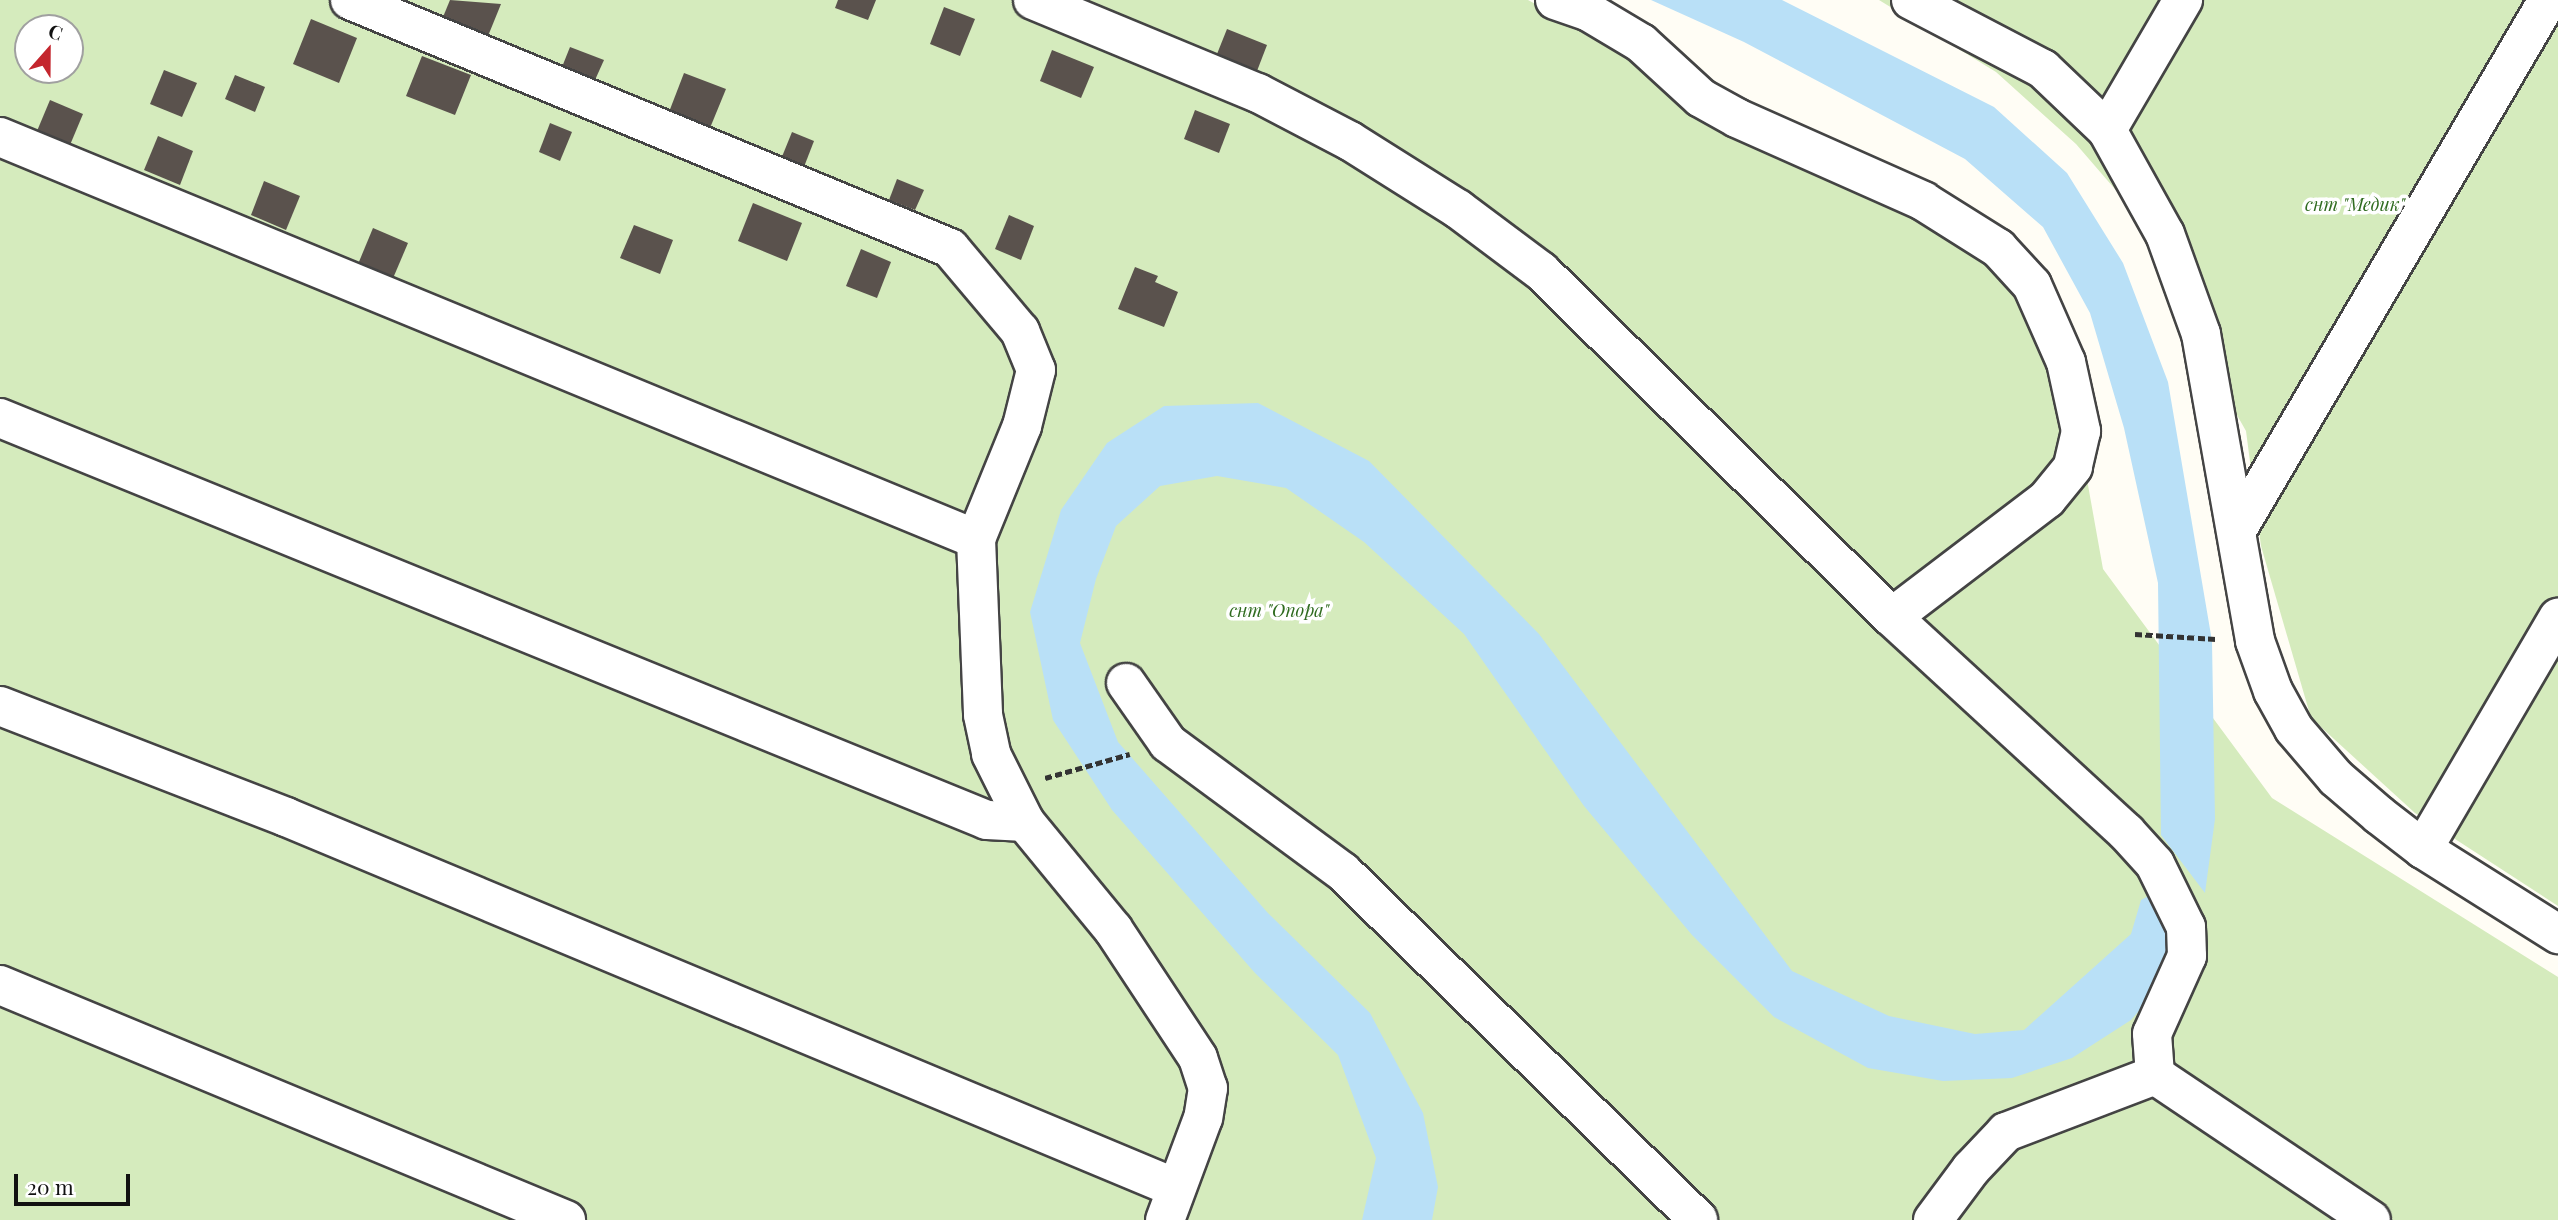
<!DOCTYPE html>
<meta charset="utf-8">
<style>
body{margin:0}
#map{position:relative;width:2558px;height:1220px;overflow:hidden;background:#fffdf5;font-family:"Playfair Display",serif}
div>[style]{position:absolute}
.green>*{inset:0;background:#d5ebbd}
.water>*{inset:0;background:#b9e0f7}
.building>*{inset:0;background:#5a524d}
.path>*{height:4.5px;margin-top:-2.25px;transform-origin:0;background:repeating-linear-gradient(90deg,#333 0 7px,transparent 0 10.5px)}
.roads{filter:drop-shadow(2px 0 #444) drop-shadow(-2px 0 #444) drop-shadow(0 2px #444) drop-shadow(0 -2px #444)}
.minor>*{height:38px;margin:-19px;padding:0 19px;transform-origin:19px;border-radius:19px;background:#fff}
span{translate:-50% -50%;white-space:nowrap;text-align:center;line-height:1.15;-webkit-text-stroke:7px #fff;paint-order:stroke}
.park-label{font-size:18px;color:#2f6b1f;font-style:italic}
.north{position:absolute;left:14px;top:14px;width:70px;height:70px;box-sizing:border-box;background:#fff;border:2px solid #a0a0a0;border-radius:50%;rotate:21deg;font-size:19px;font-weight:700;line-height:28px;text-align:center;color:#111}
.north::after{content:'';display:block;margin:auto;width:24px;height:32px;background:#c4262e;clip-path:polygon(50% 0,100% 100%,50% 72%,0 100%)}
.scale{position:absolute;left:14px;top:1174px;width:116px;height:32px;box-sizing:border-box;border:4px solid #111;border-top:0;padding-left:9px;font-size:21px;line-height:24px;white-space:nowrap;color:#111;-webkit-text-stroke:5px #fff;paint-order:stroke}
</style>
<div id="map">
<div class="green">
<i style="clip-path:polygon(evenodd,0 0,1528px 0,2014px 265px,2066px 362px,2103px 569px,2272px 798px,2558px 977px,2558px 1220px,0 1220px,0 0,28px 28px,70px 28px,70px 70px,28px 70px,28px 28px)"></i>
<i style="clip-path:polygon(1879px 0,2558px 0,2558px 906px,2415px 813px,2311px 718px,2261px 546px,2246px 431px,2183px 320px,2139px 217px,2076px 144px,1996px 72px)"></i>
</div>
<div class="water">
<i style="clip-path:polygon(1651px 0,1782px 0,1994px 107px,2067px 173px,2123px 263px,2168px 382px,2212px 641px,2215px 819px,2205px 893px,2161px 835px,2158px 583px,2124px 428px,2090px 313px,2043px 227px,1965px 159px,1744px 42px)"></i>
<i style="clip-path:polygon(1258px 403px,1369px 461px,1539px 634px,1792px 971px,1889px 1016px,1975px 1034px,2024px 1030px,2131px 934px,2141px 900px,2152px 894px,2174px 930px,2164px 982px,2131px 1020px,2072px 1058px,2012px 1078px,1943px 1081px,1868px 1068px,1774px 1017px,1692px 935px,1584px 806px,1464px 634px,1364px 542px,1286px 488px,1217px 476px,1160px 486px,1116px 526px,1096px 579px,1080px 643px,1118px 742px,1267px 912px,1370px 1013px,1423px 1113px,1438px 1187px,1432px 1220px,1362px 1220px,1376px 1158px,1338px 1055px,1255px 973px,1112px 810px,1053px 720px,1030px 612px,1061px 510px,1107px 443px,1164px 406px)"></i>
</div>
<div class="building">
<i style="clip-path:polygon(450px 0,501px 4px,488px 36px,443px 17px)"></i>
<i style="clip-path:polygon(838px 0,876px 0,868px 20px,835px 8px)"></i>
<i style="clip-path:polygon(944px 7px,975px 19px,960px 56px,930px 44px)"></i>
<i style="clip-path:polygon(311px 19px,357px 38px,339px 83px,293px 64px)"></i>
<i style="clip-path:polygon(1227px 29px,1267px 45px,1257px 71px,1217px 54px)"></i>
<i style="clip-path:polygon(570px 47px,604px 60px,595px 80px,562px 67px)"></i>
<i style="clip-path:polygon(1052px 50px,1094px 67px,1081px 98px,1040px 81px)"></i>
<i style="clip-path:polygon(422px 56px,471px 75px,455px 115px,406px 96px)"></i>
<i style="clip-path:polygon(164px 70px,197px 83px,182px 117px,150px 104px)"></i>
<i style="clip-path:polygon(684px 73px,726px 89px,710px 128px,669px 112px)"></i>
<i style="clip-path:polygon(235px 75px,265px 87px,255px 112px,225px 99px)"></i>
<i style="clip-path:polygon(50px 100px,83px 114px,70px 145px,37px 131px)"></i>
<i style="clip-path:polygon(1195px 110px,1230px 124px,1219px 153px,1184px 139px)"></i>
<i style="clip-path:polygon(550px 123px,572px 132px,560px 161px,539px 152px)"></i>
<i style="clip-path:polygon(792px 132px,814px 141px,802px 172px,779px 164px)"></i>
<i style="clip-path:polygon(158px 136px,193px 151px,180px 185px,144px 170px)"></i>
<i style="clip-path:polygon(897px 179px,924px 190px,915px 210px,889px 200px)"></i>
<i style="clip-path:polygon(264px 181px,300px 196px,286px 230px,251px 215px)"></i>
<i style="clip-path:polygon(753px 203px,802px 223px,787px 261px,738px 241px)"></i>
<i style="clip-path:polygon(1009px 215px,1034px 226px,1021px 260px,995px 249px)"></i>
<i style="clip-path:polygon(634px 225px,673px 240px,660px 274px,620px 258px)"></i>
<i style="clip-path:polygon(373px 228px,408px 243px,391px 283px,356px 269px)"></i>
<i style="clip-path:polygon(861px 249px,891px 262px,877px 298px,846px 286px)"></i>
<i style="clip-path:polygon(1135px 267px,1158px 276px,1155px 282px,1178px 292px,1164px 327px,1118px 309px)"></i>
</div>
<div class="path">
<i style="left:2135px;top:634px;width:81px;rotate:3.5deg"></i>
<i style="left:1045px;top:778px;width:88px;rotate:-15.8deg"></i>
</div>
<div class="roads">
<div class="minor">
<i style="left:350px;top:0;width:649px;rotate:22.46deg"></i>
<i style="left:950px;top:248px;width:109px;rotate:49.9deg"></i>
<i style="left:1020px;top:331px;width:42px;rotate:67.7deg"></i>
<i style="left:1036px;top:370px;width:58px;rotate:104deg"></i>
<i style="left:1022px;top:426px;width:122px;rotate:112.2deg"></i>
<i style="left:976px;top:539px;width:176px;rotate:87.7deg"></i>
<i style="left:983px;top:715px;width:40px;rotate:78deg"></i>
<i style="left:991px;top:754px;width:76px;rotate:63.4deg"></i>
<i style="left:1025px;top:822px;width:139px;rotate:50.6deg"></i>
<i style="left:1113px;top:929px;width:154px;rotate:56.6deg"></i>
<i style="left:1198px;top:1058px;width:32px;rotate:72deg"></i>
<i style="left:1208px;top:1088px;width:30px;rotate:99deg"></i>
<i style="left:1203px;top:1118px;width:109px;rotate:110.4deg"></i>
<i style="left:1033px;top:0;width:243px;rotate:22.5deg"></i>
<i style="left:1258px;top:93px;width:104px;rotate:27.6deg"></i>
<i style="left:1350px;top:141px;width:128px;rotate:32.2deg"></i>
<i style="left:1458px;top:209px;width:104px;rotate:36.8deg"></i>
<i style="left:1541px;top:271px;width:493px;rotate:44.6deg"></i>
<i style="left:1892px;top:617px;width:318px;rotate:42.6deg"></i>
<i style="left:2126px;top:832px;width:43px;rotate:47.8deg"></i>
<i style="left:2155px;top:864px;width:70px;rotate:63.8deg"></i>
<i style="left:2186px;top:927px;width:29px;rotate:88deg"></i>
<i style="left:2187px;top:956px;width:85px;rotate:114.2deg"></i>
<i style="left:2152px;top:1034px;width:41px;rotate:85.8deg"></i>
<i style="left:2155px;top:1075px;width:260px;rotate:33.9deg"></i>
<i style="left:1555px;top:0;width:36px;rotate:19deg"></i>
<i style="left:1589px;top:12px;width:61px;rotate:30.8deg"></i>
<i style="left:1641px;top:43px;width:81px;rotate:42.5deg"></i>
<i style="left:1701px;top:98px;width:41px;rotate:29.1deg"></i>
<i style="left:1737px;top:118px;width:204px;rotate:24deg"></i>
<i style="left:1923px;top:201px;width:89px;rotate:32.1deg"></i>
<i style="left:1998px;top:248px;width:50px;rotate:47.4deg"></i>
<i style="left:2032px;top:285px;width:84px;rotate:66.2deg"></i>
<i style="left:2066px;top:362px;width:71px;rotate:77.7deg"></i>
<i style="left:2081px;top:431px;width:37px;rotate:103deg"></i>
<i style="left:2073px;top:467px;width:41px;rotate:129.1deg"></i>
<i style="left:2047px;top:499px;width:195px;rotate:142.7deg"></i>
<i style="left:1911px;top:0;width:149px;rotate:27.6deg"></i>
<i style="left:2043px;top:69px;width:88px;rotate:43.6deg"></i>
<i style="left:2107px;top:130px;width:119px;rotate:60.9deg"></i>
<i style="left:2165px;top:234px;width:106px;rotate:70.2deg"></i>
<i style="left:2201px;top:334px;width:312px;rotate:80deg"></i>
<i style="left:2255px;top:641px;width:53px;rotate:70.2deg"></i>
<i style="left:2273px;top:691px;width:43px;rotate:61.1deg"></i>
<i style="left:2294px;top:729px;width:65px;rotate:49.4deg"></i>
<i style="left:2336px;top:778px;width:57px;rotate:40.7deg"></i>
<i style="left:2379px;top:815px;width:56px;rotate:37.7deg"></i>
<i style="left:2423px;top:849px;width:160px;rotate:32.2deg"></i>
<i style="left:2107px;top:130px;width:151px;rotate:-59.7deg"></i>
<i style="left:0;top:137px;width:1056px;rotate:22.39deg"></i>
<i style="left:0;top:418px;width:1066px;rotate:22.16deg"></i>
<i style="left:987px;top:820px;width:38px;rotate:3deg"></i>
<i style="left:2237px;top:530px;width:615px;rotate:-59.6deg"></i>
<i style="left:1126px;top:683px;width:73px;rotate:55deg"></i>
<i style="left:1168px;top:743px;width:217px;rotate:36.4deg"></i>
<i style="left:1343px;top:872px;width:497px;rotate:44.4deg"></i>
<i style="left:0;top:706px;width:307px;rotate:21.2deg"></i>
<i style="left:286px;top:817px;width:964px;rotate:22.63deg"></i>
<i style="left:2423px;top:849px;width:268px;rotate:-59.7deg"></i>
<i style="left:0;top:985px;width:613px;rotate:22.55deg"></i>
<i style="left:1933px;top:1220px;width:64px;rotate:-53.3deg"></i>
<i style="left:1971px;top:1169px;width:51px;rotate:-46.6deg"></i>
<i style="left:2006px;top:1132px;width:160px;rotate:-20.9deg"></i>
</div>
</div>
<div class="park-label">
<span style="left:2355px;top:204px">снт "Медик"</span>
<span style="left:1279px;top:610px">снт "Опора"</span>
</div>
<div class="north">С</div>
<div class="scale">20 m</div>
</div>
